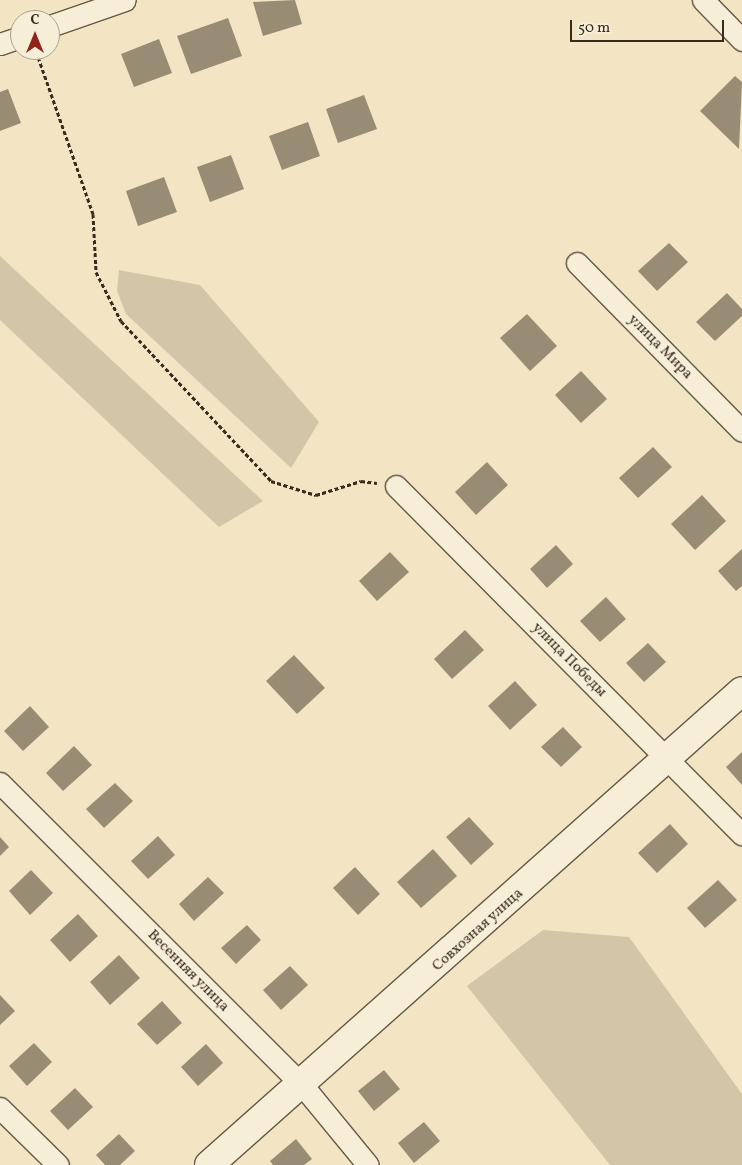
<!DOCTYPE html>
<meta charset="utf-8">
<style>
body{margin:0}
#map{position:relative;width:742px;height:1165px;overflow:hidden;background:#f3e5c3;font-family:Vollkorn,serif}
div>[style]{position:absolute}
.green>*{inset:0;background:#d3c5a7}
.building>*{inset:0;background:#998c74}
.path>*{height:3px;margin-top:-1.5px;transform-origin:0;background:repeating-linear-gradient(90deg,#372b1f 0 4px,transparent 0 6.5px)}
.roads{filter:drop-shadow(1px 0 #665a48) drop-shadow(-1px 0 #665a48) drop-shadow(0 1px #665a48) drop-shadow(0 -1px #665a48)}
.street>*{height:21px;margin:-10.5px;padding:0 10.5px;transform-origin:10.5px;border-radius:10.5px;background:#f7eed8}
.secondary>*{height:28px;margin:-14px;padding:0 14px;transform-origin:14px;border-radius:14px;background:#f7eed8}
span{translate:-50% -50%;white-space:nowrap;text-align:center;line-height:1.15;-webkit-text-stroke:4.5px #f7eed8;paint-order:stroke}
.street-label{font-size:15px;color:#372b1f}
.north{position:absolute;left:10px;top:10px;width:50px;height:50px;box-sizing:border-box;background:#f7eed8;border:1px solid #aaa08e;border-radius:50%;rotate:0deg;font-size:14px;font-weight:700;line-height:20px;text-align:center;color:#372b1f}
.north::after{content:'';display:block;margin:auto;width:18px;height:22px;background:#8f2418;clip-path:polygon(50% 0,100% 100%,50% 72%,0 100%)}
.scale{position:absolute;left:570px;top:20px;width:154px;height:22px;box-sizing:border-box;border:2px solid #372b1f;border-top:0;padding-left:6px;font-size:15px;line-height:18px;white-space:nowrap;color:#372b1f;-webkit-text-stroke:4px #f7eed8;paint-order:stroke}
</style>
<div id="map">
<div class="green">
<i style="clip-path:polygon(0 256px,263px 501px,219px 527px,0 320px)"></i>
<i style="clip-path:polygon(119px 270px,200px 285px,319px 422px,291px 468px,126px 314px,117px 291px)"></i>
<i style="clip-path:polygon(543px 930px,629px 937px,742px 1094px,742px 1165px,610px 1165px,467px 986px)"></i>
</div>
<div class="building">
<i style="clip-path:polygon(295px 0,302px 24px,263px 36px,253px 2px)"></i>
<i style="clip-path:polygon(228px 18px,242px 56px,191px 74px,177px 36px)"></i>
<i style="clip-path:polygon(159px 39px,172px 73px,134px 87px,121px 54px)"></i>
<i style="clip-path:polygon(735px 76px,742px 82px,739px 149px,700px 111px)"></i>
<i style="clip-path:polygon(8px 89px,21px 123px,0 131px,0 92px)"></i>
<i style="clip-path:polygon(364px 95px,377px 129px,338px 143px,326px 109px)"></i>
<i style="clip-path:polygon(308px 122px,320px 156px,282px 170px,269px 136px)"></i>
<i style="clip-path:polygon(231px 155px,244px 189px,210px 202px,197px 167px)"></i>
<i style="clip-path:polygon(164px 177px,177px 212px,138px 226px,126px 191px)"></i>
<i style="clip-path:polygon(669px 243px,688px 262px,657px 291px,638px 271px)"></i>
<i style="clip-path:polygon(727px 293px,742px 309px,742px 316px,715px 341px,696px 322px)"></i>
<i style="clip-path:polygon(527px 314px,557px 346px,530px 371px,500px 338px)"></i>
<i style="clip-path:polygon(581px 371px,607px 399px,581px 423px,555px 395px)"></i>
<i style="clip-path:polygon(653px 447px,672px 467px,638px 498px,619px 478px)"></i>
<i style="clip-path:polygon(487px 462px,508px 485px,476px 515px,455px 492px)"></i>
<i style="clip-path:polygon(702px 495px,726px 521px,695px 550px,671px 524px)"></i>
<i style="clip-path:polygon(556px 545px,573px 564px,547px 588px,530px 569px)"></i>
<i style="clip-path:polygon(742px 549px,742px 586px,736px 591px,718px 571px)"></i>
<i style="clip-path:polygon(390px 552px,409px 572px,377px 601px,359px 581px)"></i>
<i style="clip-path:polygon(606px 597px,626px 619px,600px 642px,580px 621px)"></i>
<i style="clip-path:polygon(465px 630px,484px 650px,452px 679px,434px 659px)"></i>
<i style="clip-path:polygon(648px 643px,666px 662px,644px 682px,626px 663px)"></i>
<i style="clip-path:polygon(294px 655px,325px 688px,297px 714px,266px 681px)"></i>
<i style="clip-path:polygon(515px 681px,537px 705px,510px 730px,488px 706px)"></i>
<i style="clip-path:polygon(30px 706px,49px 727px,23px 751px,4px 731px)"></i>
<i style="clip-path:polygon(563px 727px,582px 747px,561px 767px,541px 747px)"></i>
<i style="clip-path:polygon(74px 746px,92px 765px,63px 791px,46px 773px)"></i>
<i style="clip-path:polygon(742px 752px,742px 785px,726px 767px)"></i>
<i style="clip-path:polygon(115px 783px,133px 801px,104px 828px,86px 809px)"></i>
<i style="clip-path:polygon(469px 817px,494px 844px,471px 865px,446px 837px)"></i>
<i style="clip-path:polygon(670px 824px,688px 844px,657px 873px,638px 853px)"></i>
<i style="clip-path:polygon(158px 836px,175px 855px,148px 879px,131px 861px)"></i>
<i style="clip-path:polygon(0 837px,9px 847px,0 856px)"></i>
<i style="clip-path:polygon(433px 849px,457px 876px,421px 908px,397px 882px)"></i>
<i style="clip-path:polygon(355px 867px,380px 894px,358px 915px,333px 888px)"></i>
<i style="clip-path:polygon(31px 870px,53px 893px,30px 915px,9px 891px)"></i>
<i style="clip-path:polygon(208px 877px,224px 893px,194px 921px,179px 904px)"></i>
<i style="clip-path:polygon(718px 880px,737px 900px,705px 928px,687px 908px)"></i>
<i style="clip-path:polygon(78px 914px,98px 936px,70px 962px,50px 940px)"></i>
<i style="clip-path:polygon(247px 925px,261px 940px,236px 964px,221px 948px)"></i>
<i style="clip-path:polygon(119px 955px,140px 978px,110px 1005px,90px 982px)"></i>
<i style="clip-path:polygon(290px 966px,308px 985px,281px 1010px,263px 990px)"></i>
<i style="clip-path:polygon(0 995px,15px 1011px,0 1025px)"></i>
<i style="clip-path:polygon(162px 1001px,182px 1023px,157px 1045px,137px 1024px)"></i>
<i style="clip-path:polygon(34px 1043px,52px 1062px,27px 1086px,9px 1066px)"></i>
<i style="clip-path:polygon(206px 1044px,223px 1063px,198px 1086px,181px 1067px)"></i>
<i style="clip-path:polygon(384px 1070px,400px 1089px,374px 1111px,358px 1091px)"></i>
<i style="clip-path:polygon(75px 1088px,93px 1107px,68px 1130px,50px 1111px)"></i>
<i style="clip-path:polygon(424px 1122px,440px 1141px,414px 1163px,398px 1143px)"></i>
<i style="clip-path:polygon(119px 1134px,135px 1151px,120px 1165px,105px 1165px,96px 1155px)"></i>
<i style="clip-path:polygon(296px 1139px,312px 1159px,304px 1165px,273px 1165px,270px 1161px)"></i>
</div>
<div class="path">
<i style="left:36px;top:51px;width:173px;rotate:70.7deg"></i>
<i style="left:93px;top:214px;width:58px;rotate:87deg"></i>
<i style="left:96px;top:272px;width:55px;rotate:63deg"></i>
<i style="left:121px;top:321px;width:219px;rotate:46.8deg"></i>
<i style="left:271px;top:481px;width:47px;rotate:17.3deg"></i>
<i style="left:316px;top:495px;width:47px;rotate:-17.3deg"></i>
<i style="left:361px;top:481px;width:16px;rotate:7deg"></i>
</div>
<div class="roads">
<div class="street">
<i style="left:703px;top:0;width:56px;rotate:45.7deg"></i>
<i style="left:50px;top:26px;width:79px;rotate:-19.1deg"></i>
<i style="left:0;top:44px;width:21px;rotate:-19deg"></i>
<i style="left:577px;top:263px;width:235px;rotate:45.5deg"></i>
<i style="left:396px;top:486px;width:491px;rotate:45.2deg"></i>
<i style="left:0;top:783px;width:429px;rotate:45deg"></i>
<i style="left:303px;top:1086px;width:102px;rotate:50.6deg"></i>
<i style="left:0;top:1108px;width:81px;rotate:44.5deg"></i>
</div>
<div class="secondary">
<i style="left:209px;top:1165px;width:713px;rotate:-41.65deg"></i>
</div>
</div>
<div class="street-label">
<span style="left:660px;top:347px;rotate:45deg">улица Мира</span>
<span style="left:569px;top:660px;rotate:45deg">улица Победы</span>
<span style="left:478px;top:930px;rotate:-42deg">Совхозная улица</span>
<span style="left:188px;top:971px;rotate:45deg">Весенняя улица</span>
</div>
<div class="north">С</div>
<div class="scale">50 m</div>
</div>
